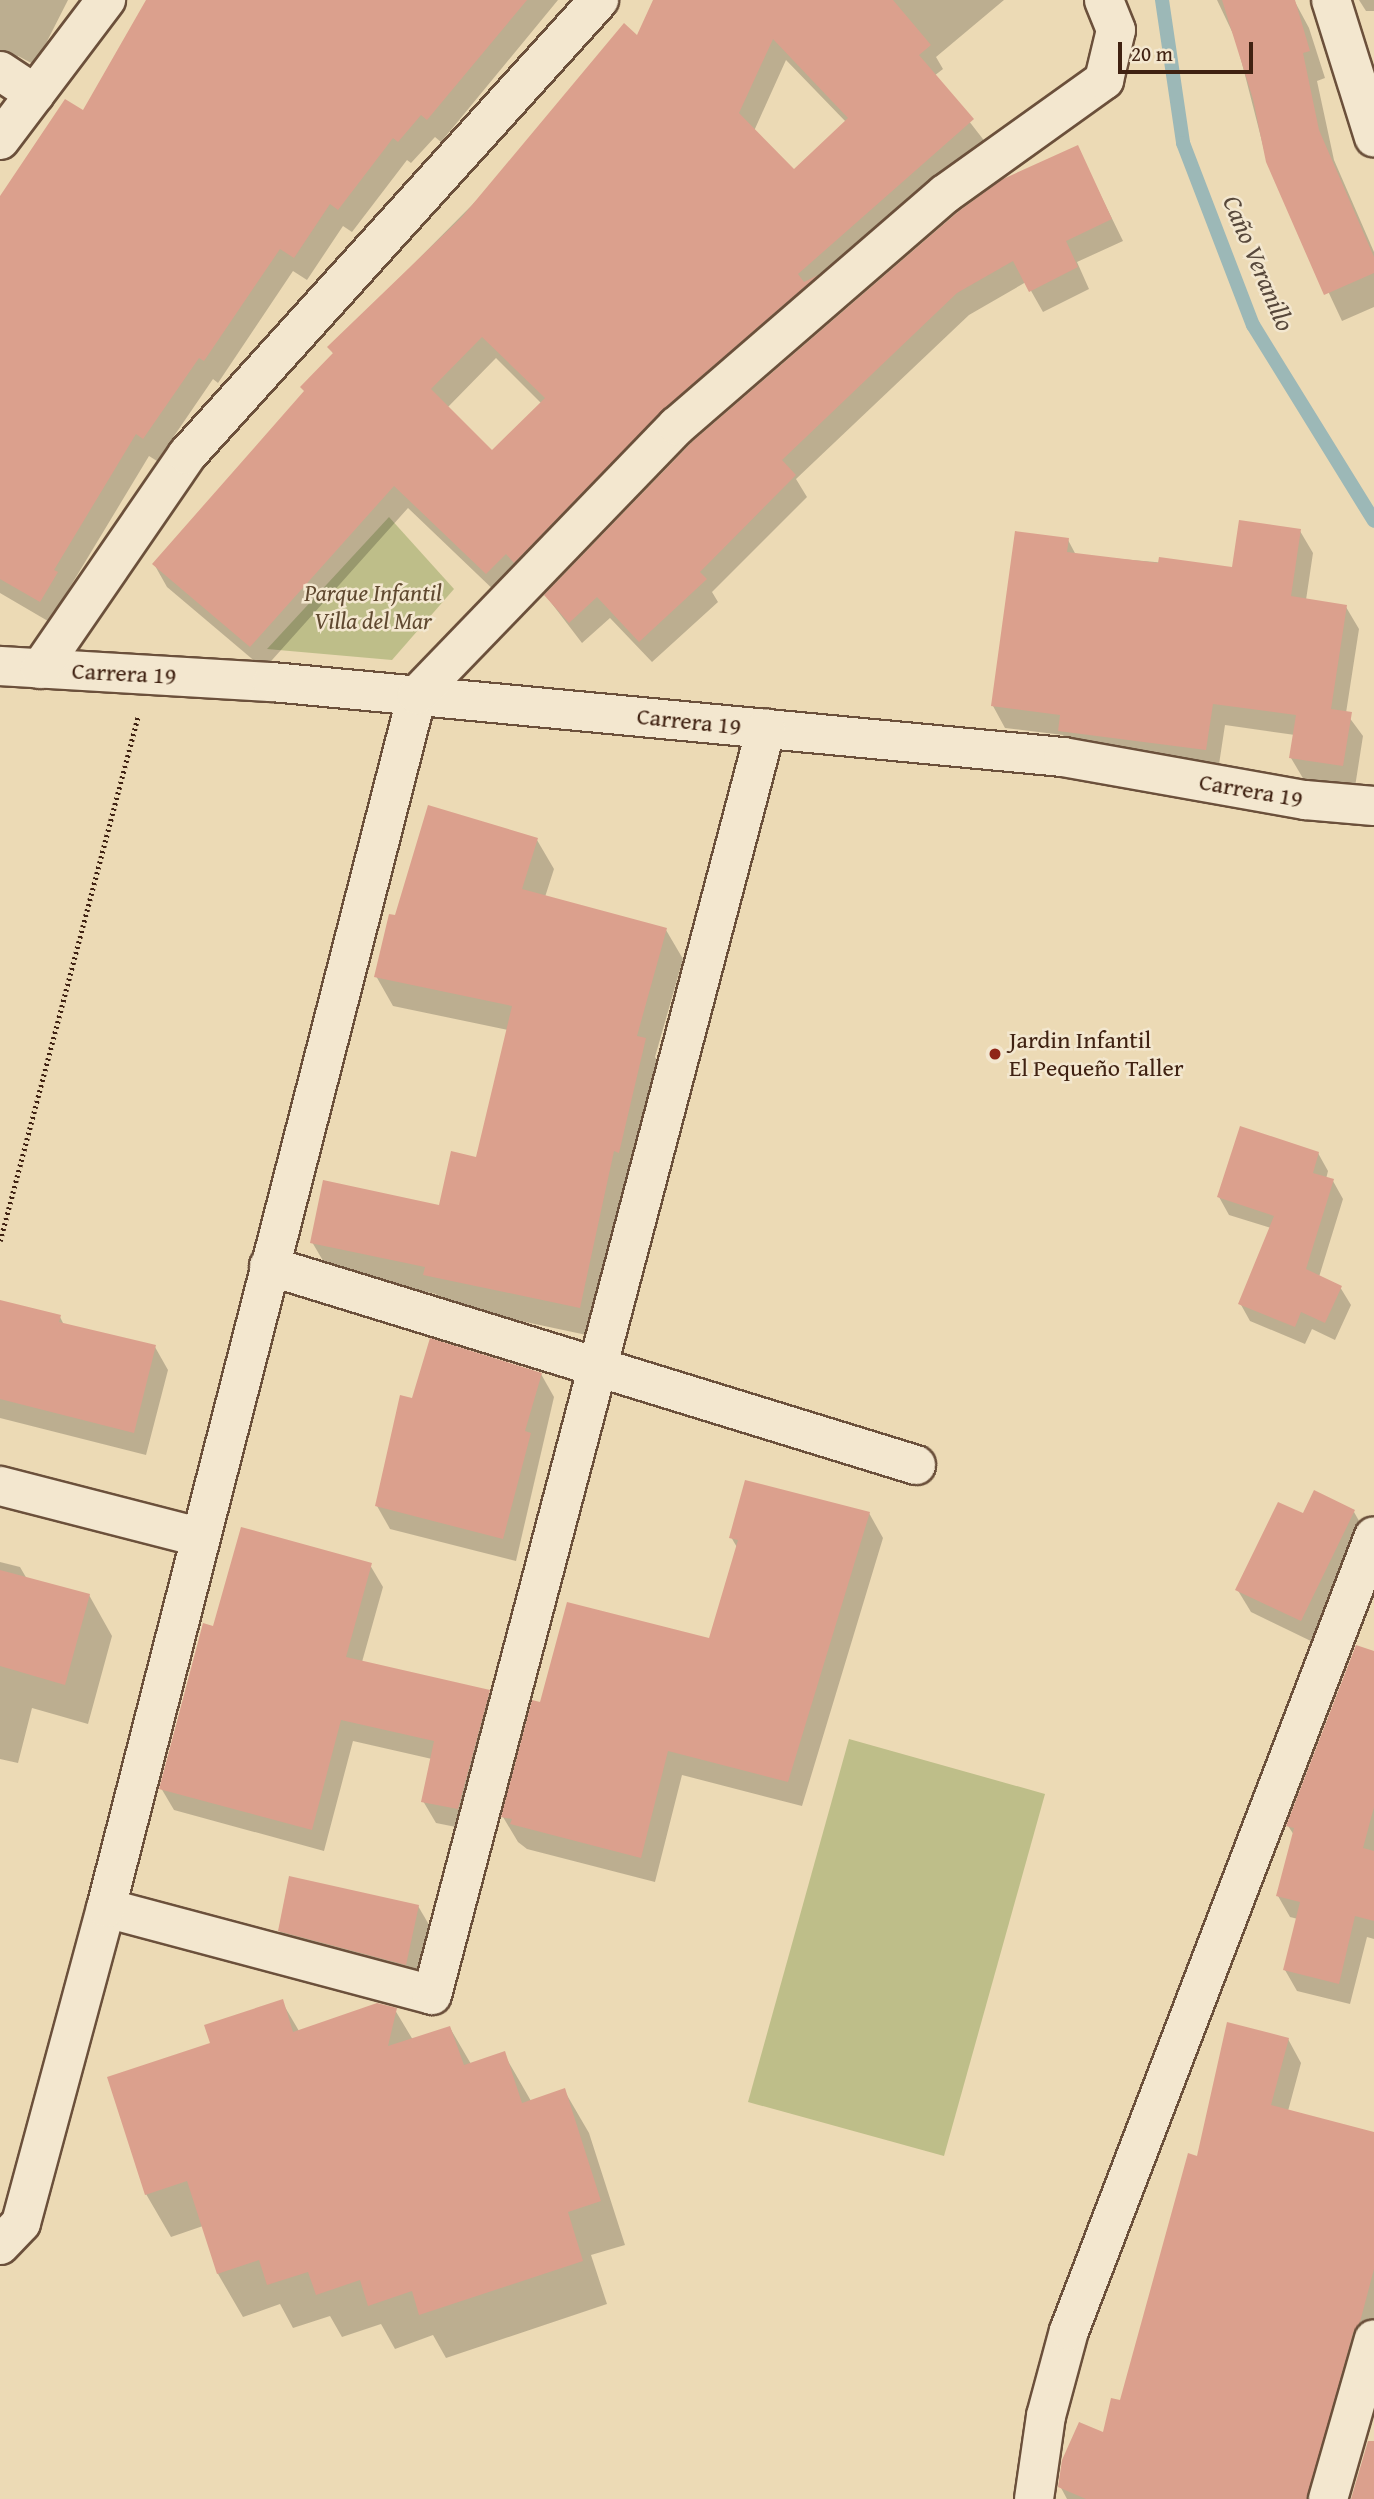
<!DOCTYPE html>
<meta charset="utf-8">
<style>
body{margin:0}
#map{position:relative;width:1374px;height:2499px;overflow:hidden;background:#ecdab5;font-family:"Gentium Book Plus",serif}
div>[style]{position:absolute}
.green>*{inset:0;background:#bebe89}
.shadow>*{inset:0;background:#0003}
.stream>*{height:14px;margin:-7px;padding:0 7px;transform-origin:7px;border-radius:7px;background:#9cb8b7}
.building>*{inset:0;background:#dba08d}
.path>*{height:4.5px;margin-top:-2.25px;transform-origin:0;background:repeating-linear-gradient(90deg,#402212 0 2px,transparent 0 5.5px)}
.roads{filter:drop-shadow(2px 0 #6b503b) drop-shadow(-2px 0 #6b503b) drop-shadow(0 2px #6b503b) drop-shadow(0 -2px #6b503b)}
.minor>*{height:38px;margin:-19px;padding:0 19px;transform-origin:19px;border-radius:19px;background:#f3e7cf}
.dots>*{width:19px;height:19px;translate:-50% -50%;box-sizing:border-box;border:4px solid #f3e7cf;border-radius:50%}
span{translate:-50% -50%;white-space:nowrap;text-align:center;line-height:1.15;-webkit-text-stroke:5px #f3e7cf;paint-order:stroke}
.park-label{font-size:24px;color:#604930;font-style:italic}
.street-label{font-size:24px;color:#402212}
.poi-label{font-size:24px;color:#402212}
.left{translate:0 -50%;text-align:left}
.water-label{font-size:26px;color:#57483b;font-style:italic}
.scale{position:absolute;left:1118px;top:42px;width:135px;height:32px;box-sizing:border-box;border:4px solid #402212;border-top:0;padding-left:9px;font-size:21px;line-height:24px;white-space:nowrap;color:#402212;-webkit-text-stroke:5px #f3e7cf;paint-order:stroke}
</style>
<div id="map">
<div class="green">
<i style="clip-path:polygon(389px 517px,454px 589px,392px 660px,267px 649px)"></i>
<i style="clip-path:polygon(849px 1739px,1045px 1794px,944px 2156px,748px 2102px)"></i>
</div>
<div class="shadow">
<i style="clip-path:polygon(0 0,68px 0,35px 65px,18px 56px,0 79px)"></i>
<i style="clip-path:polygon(147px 0,558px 0,441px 142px,435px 137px,411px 163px,407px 160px,352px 232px,343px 226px,307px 280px,293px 271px,218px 383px,213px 379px,157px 461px,149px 456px,67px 592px,70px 596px,53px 624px,0 593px,0 199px,83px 113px)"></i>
<i style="clip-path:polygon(evenodd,655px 0,1004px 0,936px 57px,943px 69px,934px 76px,986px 143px,500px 596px,408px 508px,264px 669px,167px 587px,154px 564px,305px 392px,334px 355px,330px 348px,638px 38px,655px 0,786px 60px,846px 122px,794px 171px,754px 131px,786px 60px,655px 0,496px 358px,542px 404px,492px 452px,447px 408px,496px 358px)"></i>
<i style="clip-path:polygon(1217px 0,1294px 0,1309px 28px,1325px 78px,1317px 81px,1334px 160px,1374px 252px,1374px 307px,1342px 321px,1267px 161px,1236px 40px)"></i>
<i style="clip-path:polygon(1359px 0,1374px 0,1374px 11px,1366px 11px)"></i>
<i style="clip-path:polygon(1077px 147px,1123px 241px,1077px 262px,1089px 289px,1043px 312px,1026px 282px,969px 315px,796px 479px,807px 497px,712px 592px,718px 602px,652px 662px,610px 618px,582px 643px,546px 596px)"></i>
<i style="clip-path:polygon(1300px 531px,1313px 553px,1306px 600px,1346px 607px,1359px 629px,1346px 713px,1363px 736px,1355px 787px,1304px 780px,1291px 758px,1295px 735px,1225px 725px,1218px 771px,1073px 753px,1063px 735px,1005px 728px,993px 706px,1068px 540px,1076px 555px,1234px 569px)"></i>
<i style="clip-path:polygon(537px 840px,554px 869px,545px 897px,666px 930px,683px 959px,655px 1057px,662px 1068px,596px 1337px,442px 1304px,436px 1294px,329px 1271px,312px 1242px,440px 1207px,477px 1159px,508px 1030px,393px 1006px,376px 976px,396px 917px)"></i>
<i style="clip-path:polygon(1318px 1153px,1328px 1171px,1326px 1179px,1333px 1181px,1343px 1199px,1319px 1277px,1340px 1287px,1351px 1305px,1335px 1340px,1312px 1329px,1305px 1344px,1250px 1321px,1240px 1303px,1271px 1228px,1229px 1215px,1219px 1197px)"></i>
<i style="clip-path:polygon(0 1302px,60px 1317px,64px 1325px,155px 1347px,168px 1370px,146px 1455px,0 1418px)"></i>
<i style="clip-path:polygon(541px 1374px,554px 1397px,516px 1561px,390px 1529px,377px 1506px,414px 1401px)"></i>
<i style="clip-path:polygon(1354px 1512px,1367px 1535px,1315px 1643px,1251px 1612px,1237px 1589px,1304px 1516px)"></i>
<i style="clip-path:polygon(869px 1513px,883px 1538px,802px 1806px,682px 1775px,655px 1882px,527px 1849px,518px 1842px,503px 1817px,711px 1640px,738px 1549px,731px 1537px)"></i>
<i style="clip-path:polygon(0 1562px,20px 1567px,27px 1579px,89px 1595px,112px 1636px,88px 1724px,32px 1708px,18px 1763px,0 1759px)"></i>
<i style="clip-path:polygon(370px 1565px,383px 1587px,362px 1662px,489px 1692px,501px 1714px,471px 1830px,436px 1823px,423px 1801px,432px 1759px,353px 1741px,324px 1851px,174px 1810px,161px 1788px,215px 1628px)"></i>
<i style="clip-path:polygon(1374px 1652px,1374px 1939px,1367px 1937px,1350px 2004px,1297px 1991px,1285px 1970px,1298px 1919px,1290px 1917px,1278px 1896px,1294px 1835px,1288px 1826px)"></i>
<i style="clip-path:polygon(418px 1906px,438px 1940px,425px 1998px,299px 1965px,280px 1931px)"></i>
<i style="clip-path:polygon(282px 2002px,299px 2031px,395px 2010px,413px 2040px,450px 2028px,471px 2064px,504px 2054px,531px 2101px,564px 2090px,589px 2133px,625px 2245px,591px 2255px,607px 2304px,446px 2358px,433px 2335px,395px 2349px,381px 2324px,342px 2337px,330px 2316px,293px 2328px,280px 2304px,243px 2317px,218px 2274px,203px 2226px,171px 2237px,146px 2194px,212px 2044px)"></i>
<i style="clip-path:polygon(1288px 2039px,1301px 2063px,1288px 2111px,1374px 2133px,1374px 2346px,1325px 2499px,1067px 2499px,1060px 2486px,1104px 2435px,1121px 2402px,1198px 2158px)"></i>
</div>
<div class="stream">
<i style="left:1162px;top:0;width:145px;rotate:81.6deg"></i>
<i style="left:1183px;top:143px;width:195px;rotate:69deg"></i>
<i style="left:1253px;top:325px;width:230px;rotate:58.3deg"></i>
</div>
<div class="building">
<i style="clip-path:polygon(146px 0,527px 0,427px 120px,421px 115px,398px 142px,393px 138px,338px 210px,330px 204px,294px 258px,280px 249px,204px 361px,199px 358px,143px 439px,136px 434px,54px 570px,58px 572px,40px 602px,0 579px,0 196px,65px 99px,83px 110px)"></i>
<i style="clip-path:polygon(evenodd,653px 0,893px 0,931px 45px,919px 55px,974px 119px,798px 274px,804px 282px,818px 275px,661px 411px,514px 563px,506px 554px,486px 574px,394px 486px,250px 647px,152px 564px,304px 391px,300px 387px,333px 353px,327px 347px,462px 217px,624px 23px,637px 35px,653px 0,773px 39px,848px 118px,794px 169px,739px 113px,773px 39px,653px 0,482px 337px,545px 398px,492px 450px,431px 389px,482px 337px)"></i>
<i style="clip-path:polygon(1222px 0,1295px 0,1310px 51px,1303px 53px,1319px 130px,1374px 257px,1374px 273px,1324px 295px,1266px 162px,1253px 99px)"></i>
<i style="clip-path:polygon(1078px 145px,1112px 219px,1066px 241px,1078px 267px,1029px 292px,1013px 261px,957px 293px,782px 460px,796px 475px,700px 572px,707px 579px,639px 642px,597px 597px,569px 623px,544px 595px,692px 442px,959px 211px,1003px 179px)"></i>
<i style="clip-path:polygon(1239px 520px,1301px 529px,1291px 596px,1347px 605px,1331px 709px,1352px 712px,1343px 766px,1289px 758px,1296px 715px,1213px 704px,1206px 750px,1058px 731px,1060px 715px,991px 706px,1015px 531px,1069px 538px,1067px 552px,1158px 563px,1159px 557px,1232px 567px)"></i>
<i style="clip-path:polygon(428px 805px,538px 838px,522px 889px,667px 928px,637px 1036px,646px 1038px,619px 1153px,614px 1151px,580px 1308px,423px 1275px,425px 1267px,310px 1243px,323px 1180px,439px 1205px,451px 1151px,476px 1157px,512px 1006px,374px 977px,389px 914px,395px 915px)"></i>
<i style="clip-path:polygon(1240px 1126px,1319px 1152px,1313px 1173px,1334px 1179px,1306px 1269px,1342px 1286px,1325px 1323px,1301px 1312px,1295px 1327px,1238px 1304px,1274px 1216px,1217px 1197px)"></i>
<i style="clip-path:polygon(0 1300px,61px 1315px,59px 1322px,156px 1345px,134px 1433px,0 1399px)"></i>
<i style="clip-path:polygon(430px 1338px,542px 1373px,525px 1431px,531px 1433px,503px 1539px,375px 1506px,400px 1395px,412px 1398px)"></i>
<i style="clip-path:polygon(745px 1480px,870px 1512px,788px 1782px,668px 1751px,641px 1858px,510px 1824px,512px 1819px,501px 1817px,532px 1700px,540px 1702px,567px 1602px,709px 1638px,738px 1540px,729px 1538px)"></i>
<i style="clip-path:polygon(1314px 1490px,1355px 1510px,1301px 1621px,1235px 1590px,1278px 1502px,1303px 1513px)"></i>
<i style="clip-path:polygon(241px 1527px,372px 1563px,346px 1657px,490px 1690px,458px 1809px,421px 1802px,434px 1741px,341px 1720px,312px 1830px,159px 1789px,203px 1623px,213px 1626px)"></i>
<i style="clip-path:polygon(0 1570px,90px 1594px,65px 1685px,0 1666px)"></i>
<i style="clip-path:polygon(1356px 1645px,1374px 1651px,1374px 1807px,1363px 1848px,1374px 1851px,1374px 1921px,1355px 1916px,1339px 1984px,1283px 1970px,1300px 1902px,1276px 1896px,1294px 1828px,1286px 1826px)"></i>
<i style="clip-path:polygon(289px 1876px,419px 1905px,406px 1965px,278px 1931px)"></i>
<i style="clip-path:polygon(283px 1999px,293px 2032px,377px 2003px,397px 2008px,388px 2046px,450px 2026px,464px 2065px,505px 2051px,522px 2103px,565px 2088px,601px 2201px,568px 2212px,583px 2261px,419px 2315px,412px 2291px,368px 2306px,360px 2280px,316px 2295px,308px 2272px,267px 2285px,259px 2260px,217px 2274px,187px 2181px,145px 2195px,107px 2077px,210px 2043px,204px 2025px)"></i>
<i style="clip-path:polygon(1227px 2022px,1289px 2038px,1271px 2105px,1374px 2132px,1374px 2269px,1360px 2322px,1353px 2333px,1307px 2499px,1086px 2499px,1058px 2487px,1062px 2460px,1079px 2422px,1103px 2432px,1111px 2398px,1120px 2400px,1188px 2153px,1197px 2156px)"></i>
<i style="clip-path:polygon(1368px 2441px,1374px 2441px,1374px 2499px,1351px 2499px)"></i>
</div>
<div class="path">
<i style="left:0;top:1241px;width:543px;rotate:-75.27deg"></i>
</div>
<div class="roads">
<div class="minor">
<i style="left:1331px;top:0;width:144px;rotate:72.6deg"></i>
<i style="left:0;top:71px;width:42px;rotate:33.3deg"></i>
<i style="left:0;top:140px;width:176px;rotate:-52.9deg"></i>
<i style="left:0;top:666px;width:272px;rotate:3.4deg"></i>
<i style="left:272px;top:682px;width:795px;rotate:5.42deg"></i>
<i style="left:1063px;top:757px;width:246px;rotate:10.1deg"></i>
<i style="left:1305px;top:800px;width:69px;rotate:5deg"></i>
<i style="left:40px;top:669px;width:260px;rotate:-55.5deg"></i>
<i style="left:187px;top:455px;width:614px;rotate:-47.84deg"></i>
<i style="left:269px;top:1266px;width:677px;rotate:17.1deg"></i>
<i style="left:0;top:1486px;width:205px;rotate:14.4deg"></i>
<i style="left:106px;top:1908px;width:337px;rotate:14.9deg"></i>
<i style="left:432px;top:1995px;width:1310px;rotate:-75.23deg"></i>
<i style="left:0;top:2245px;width:30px;rotate:-46deg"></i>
<i style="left:21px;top:2223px;width:326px;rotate:-74.9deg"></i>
<i style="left:106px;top:1908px;width:1252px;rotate:-75.62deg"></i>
<i style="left:417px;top:695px;width:374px;rotate:-46deg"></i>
<i style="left:677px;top:426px;width:354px;rotate:-40.9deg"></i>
<i style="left:945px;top:194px;width:196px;rotate:-35.6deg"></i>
<i style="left:1104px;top:80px;width:51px;rotate:-76.5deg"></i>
<i style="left:1116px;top:30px;width:32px;rotate:-112deg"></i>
<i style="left:1034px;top:2499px;width:84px;rotate:-81.8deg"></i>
<i style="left:1046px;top:2416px;width:88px;rotate:-74.9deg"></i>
<i style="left:1069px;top:2331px;width:851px;rotate:-69.01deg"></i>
<i style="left:1328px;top:2499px;width:166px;rotate:-74deg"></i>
</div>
</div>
<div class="dots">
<i style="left:995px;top:1054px;background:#8f2418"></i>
</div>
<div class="park-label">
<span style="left:373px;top:607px">Parque Infantil<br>Villa del Mar</span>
</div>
<div class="street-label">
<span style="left:124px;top:673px;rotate:3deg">Carrera 19</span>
<span style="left:689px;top:721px;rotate:6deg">Carrera 19</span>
<span style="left:1251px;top:790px;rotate:10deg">Carrera 19</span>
</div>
<div class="poi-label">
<span class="left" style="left:1009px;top:1054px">Jardin Infantil<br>El Pequeño Taller</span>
</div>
<div class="water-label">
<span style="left:1259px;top:263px;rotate:67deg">Caño Veranillo</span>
</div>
<div class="scale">20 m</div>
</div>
